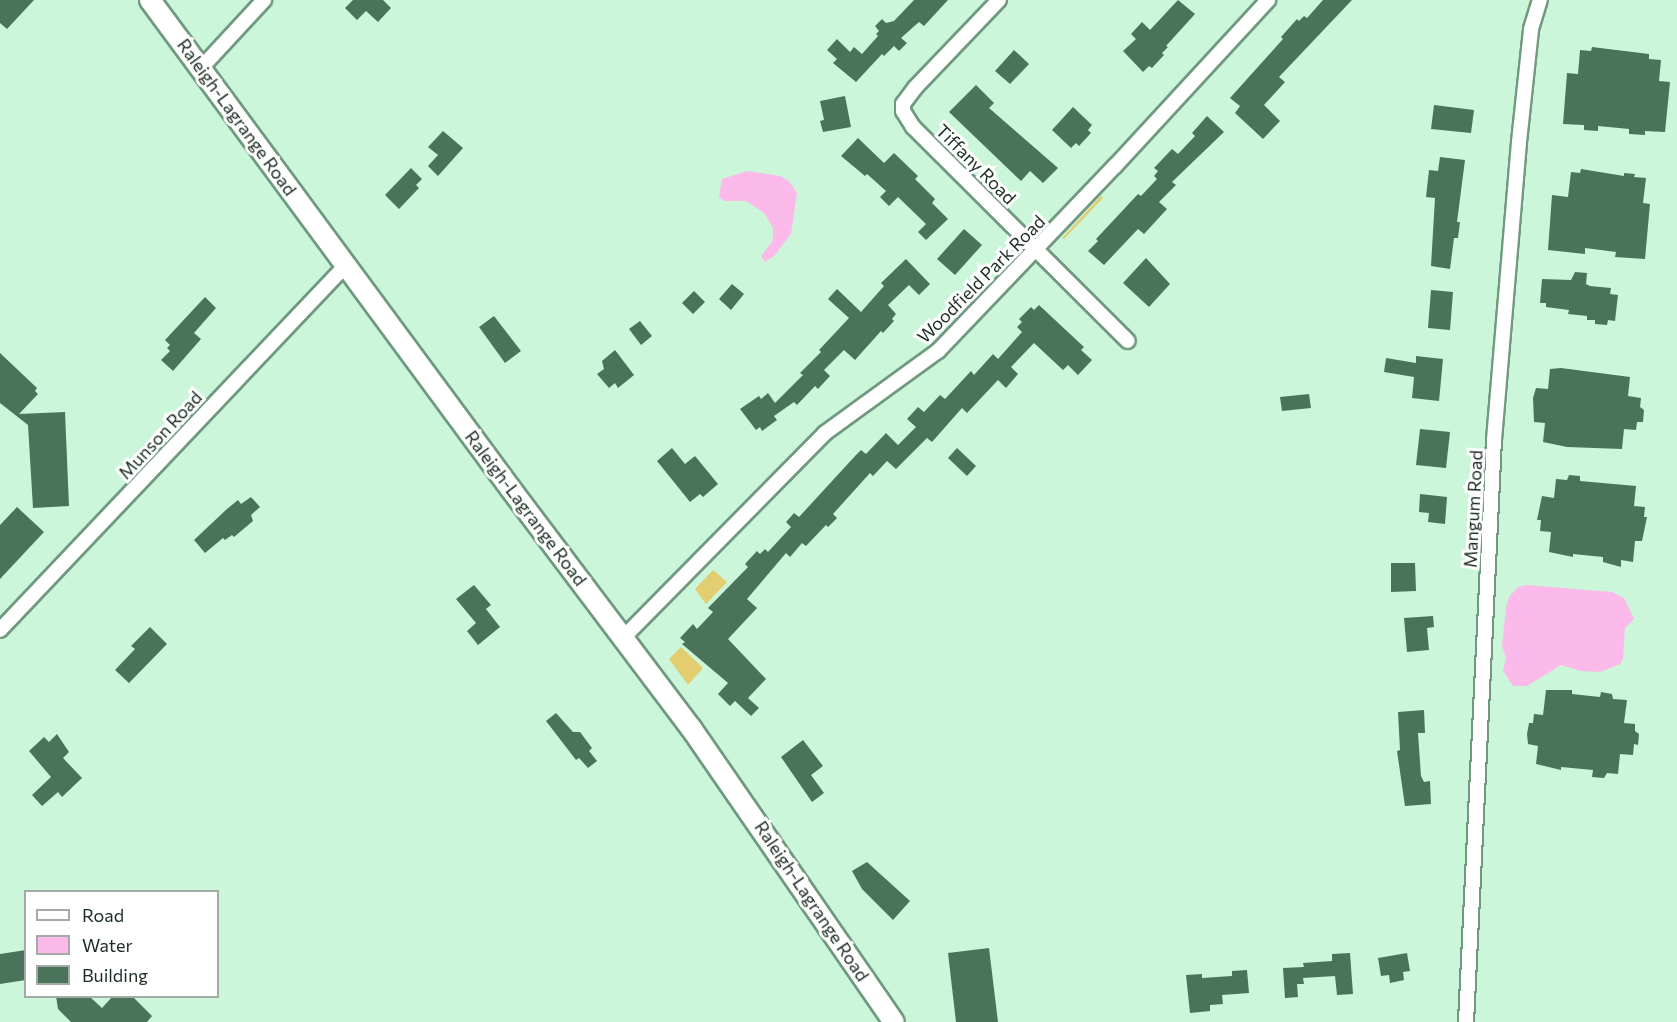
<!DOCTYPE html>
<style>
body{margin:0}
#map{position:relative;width:1677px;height:1022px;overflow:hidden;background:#cbf6da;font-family:Commissioner,sans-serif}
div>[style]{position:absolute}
.green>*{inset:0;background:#e2cd71}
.water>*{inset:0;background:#fcbaea}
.building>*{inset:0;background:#4b735b}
.roads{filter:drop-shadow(2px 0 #70997f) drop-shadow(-2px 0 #70997f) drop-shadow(0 2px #70997f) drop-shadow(0 -2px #70997f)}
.minor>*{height:14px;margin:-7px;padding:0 7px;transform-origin:7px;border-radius:7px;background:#fff}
.secondary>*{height:20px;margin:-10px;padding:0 10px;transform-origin:10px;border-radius:10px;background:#fff}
span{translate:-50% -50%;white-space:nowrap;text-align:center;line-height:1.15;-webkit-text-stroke:6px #fff;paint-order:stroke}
.street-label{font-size:18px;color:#1c2d22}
.legend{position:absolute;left:24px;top:890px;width:195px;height:108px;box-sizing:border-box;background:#fff;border:2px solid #a4aba7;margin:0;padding:8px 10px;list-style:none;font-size:18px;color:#1c2d22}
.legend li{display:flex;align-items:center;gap:12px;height:30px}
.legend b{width:30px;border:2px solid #a4aba7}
</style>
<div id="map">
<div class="green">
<i style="clip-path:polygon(1101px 196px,1103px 198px,1064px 239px,1062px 238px)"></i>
<i style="clip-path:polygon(713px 570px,727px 582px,706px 604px,695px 589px)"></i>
<i style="clip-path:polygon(681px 647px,703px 668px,688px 685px,669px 659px)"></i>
</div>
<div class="water">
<i style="clip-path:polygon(747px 171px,780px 176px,789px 181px,797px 193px,791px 234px,774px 256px,765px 262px,761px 256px,772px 242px,773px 235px,773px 228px,764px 213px,746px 201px,724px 201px,719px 197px,722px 179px)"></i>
<i style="clip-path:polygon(1526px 585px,1612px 592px,1624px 598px,1634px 619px,1625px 628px,1623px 659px,1620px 664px,1600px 672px,1581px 671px,1561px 665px,1527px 686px,1513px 686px,1503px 671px,1506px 658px,1502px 646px,1506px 607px,1509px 597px,1518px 587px)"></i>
</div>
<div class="building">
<i style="clip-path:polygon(0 0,34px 0,7px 29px,0 23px)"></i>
<i style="clip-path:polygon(353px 0,383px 0,391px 8px,378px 22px,366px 11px,357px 20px,345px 8px)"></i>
<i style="clip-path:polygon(914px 0,948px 0,924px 26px,919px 22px,901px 38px,907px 43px,899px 51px,894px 46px,884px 56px,882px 54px,856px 82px,833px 63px,837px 59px,827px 50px,837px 39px,850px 52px,854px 47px,862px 54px,878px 36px,876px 34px,879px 31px,875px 26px,882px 19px,886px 23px,894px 21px)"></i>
<i style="clip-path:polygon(1178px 0,1195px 14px,1166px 46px,1168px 47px,1162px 53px,1164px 55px,1152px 68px,1149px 66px,1143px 72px,1123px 51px,1136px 39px,1131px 34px,1142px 22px,1150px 30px)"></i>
<i style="clip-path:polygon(1323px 0,1352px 0,1279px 77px,1285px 82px,1264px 105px,1280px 121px,1263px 139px,1235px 113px,1240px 106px,1230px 98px,1283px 39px,1281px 37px,1297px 19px,1299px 21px,1304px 16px,1307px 18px)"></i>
<i style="clip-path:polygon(1592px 47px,1649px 54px,1649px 59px,1661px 60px,1659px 81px,1670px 82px,1665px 132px,1645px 131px,1645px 135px,1629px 134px,1629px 129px,1598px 126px,1598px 131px,1584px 130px,1584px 125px,1563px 124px,1567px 73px,1578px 74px,1580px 50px,1591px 51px)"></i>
<i style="clip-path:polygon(1014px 50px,1029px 64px,1010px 84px,995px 71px)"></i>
<i style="clip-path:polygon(976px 85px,994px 103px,989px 108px,1058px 168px,1043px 183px,1030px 171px,1021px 181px,949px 112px)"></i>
<i style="clip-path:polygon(845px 96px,851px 127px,823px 132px,820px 121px,824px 120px,820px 101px)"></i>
<i style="clip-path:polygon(1434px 105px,1474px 110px,1471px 133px,1431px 129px)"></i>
<i style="clip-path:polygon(1073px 107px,1092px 125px,1088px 130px,1091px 133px,1079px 146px,1076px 143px,1071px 148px,1052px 130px)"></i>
<i style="clip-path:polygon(1207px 116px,1224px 132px,1172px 182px,1176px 185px,1159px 202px,1167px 209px,1144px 234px,1138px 229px,1104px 265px,1088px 251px,1098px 241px,1096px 239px,1138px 194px,1141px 196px,1157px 179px,1154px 176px,1158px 171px,1154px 168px,1172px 149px,1178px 154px,1195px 136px,1192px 133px)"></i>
<i style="clip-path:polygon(443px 131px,463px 148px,438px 176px,428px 166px,438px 155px,428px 147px)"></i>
<i style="clip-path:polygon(858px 138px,884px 163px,894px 153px,918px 176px,915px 179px,935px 199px,932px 203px,948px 219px,926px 240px,918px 232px,926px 224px,898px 197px,889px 206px,880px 197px,886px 191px,867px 174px,865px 176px,841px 156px)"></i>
<i style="clip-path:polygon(1440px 157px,1465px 160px,1457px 222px,1460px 222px,1458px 238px,1454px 238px,1450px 269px,1431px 266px,1435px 198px,1426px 197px,1429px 170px,1438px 171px)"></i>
<i style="clip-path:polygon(411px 168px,422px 179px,416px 185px,419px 188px,399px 209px,385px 195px)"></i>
<i style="clip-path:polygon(1581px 169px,1624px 176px,1624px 173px,1635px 174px,1634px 177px,1646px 178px,1643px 203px,1650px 204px,1645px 259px,1615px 257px,1616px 252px,1585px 248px,1585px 254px,1548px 250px,1552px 195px,1568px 197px,1571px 172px,1580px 173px)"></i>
<i style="clip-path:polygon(964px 229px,982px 245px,955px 275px,937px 259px)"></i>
<i style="clip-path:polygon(1146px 258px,1170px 284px,1149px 307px,1123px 283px)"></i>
<i style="clip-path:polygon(906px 259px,930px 284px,919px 295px,909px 285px,888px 305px,896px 314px,892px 319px,894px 321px,883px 333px,881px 331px,855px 360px,844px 350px,824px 370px,830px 376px,818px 389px,815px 386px,797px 405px,794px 402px,774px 416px,777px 420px,762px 431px,760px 427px,756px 430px,740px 409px,759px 396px,761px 399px,768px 393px,775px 403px,803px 375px,800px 373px,821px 352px,819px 350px,849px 318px,828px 299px,837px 289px,861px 312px,884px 286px,881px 283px)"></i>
<i style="clip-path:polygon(1575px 272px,1587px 273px,1586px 284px,1590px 286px,1611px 288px,1610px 294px,1618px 295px,1615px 321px,1608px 320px,1607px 325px,1595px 324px,1595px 320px,1587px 320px,1587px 316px,1568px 314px,1569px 310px,1546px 307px,1546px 303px,1540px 303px,1542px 279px,1571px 280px)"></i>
<i style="clip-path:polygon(732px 284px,744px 294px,731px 310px,719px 299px)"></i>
<i style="clip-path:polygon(1431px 290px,1453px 292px,1450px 330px,1428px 328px)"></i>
<i style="clip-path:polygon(694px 291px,705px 302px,693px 314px,682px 303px)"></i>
<i style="clip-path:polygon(205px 297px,216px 308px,194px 333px,201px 339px,173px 371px,161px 360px,170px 351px,167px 348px,170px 345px,165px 340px)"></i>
<i style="clip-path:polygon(1039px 305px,1084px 347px,1081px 350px,1092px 360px,1078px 375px,1068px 365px,1063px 370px,1034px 343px,1011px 367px,1018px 374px,1006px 388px,998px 380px,967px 413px,962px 408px,932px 442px,927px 438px,896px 469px,887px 461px,873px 476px,870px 473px,833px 514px,837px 518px,828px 527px,826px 525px,806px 546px,802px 543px,790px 557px,786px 553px,747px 599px,757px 608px,728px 639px,766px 679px,748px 698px,759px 708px,751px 716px,735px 701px,730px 706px,718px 694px,728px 683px,682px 644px,685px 642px,680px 638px,693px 624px,697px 629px,713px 612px,708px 608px,748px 567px,745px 564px,757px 551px,760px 554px,765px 549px,768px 552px,791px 527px,786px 522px,794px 513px,799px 517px,856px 455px,861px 450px,866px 454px,886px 433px,898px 445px,916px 427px,907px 419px,918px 407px,924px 412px,940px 395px,945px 399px,971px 371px,974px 375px,993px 354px,998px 359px,1022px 332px,1017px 327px,1022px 322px,1019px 319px,1031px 307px,1034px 310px)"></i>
<i style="clip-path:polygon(494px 316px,521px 351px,505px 363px,479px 327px)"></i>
<i style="clip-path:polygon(640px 321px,652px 336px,641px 345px,629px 329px)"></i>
<i style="clip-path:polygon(615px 350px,634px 375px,618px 388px,615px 383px,609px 388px,597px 374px,604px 369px,602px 361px)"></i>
<i style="clip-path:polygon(0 353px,37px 388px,35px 391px,38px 394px,19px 414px,65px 412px,69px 506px,33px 508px,28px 425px,0 403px)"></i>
<i style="clip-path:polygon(1416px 356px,1443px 359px,1439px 401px,1412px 398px,1414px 377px,1384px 372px,1386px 358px,1416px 363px)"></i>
<i style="clip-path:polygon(1561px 368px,1630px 377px,1628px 396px,1641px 398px,1640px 407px,1644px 410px,1643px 422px,1637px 422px,1636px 430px,1624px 429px,1622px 449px,1567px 447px,1543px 442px,1545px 423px,1534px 422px,1533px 398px,1536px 388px,1548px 389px,1550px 369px)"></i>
<i style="clip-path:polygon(1309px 394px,1311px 408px,1282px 411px,1280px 397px)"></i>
<i style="clip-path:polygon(1420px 429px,1450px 432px,1446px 468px,1416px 465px)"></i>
<i style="clip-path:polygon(672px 448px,685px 464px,695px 456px,718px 484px,703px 497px,700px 494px,690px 502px,657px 461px)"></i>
<i style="clip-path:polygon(957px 448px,976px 466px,967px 476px,948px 458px)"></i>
<i style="clip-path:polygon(1569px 475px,1580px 476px,1580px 481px,1636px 486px,1634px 506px,1645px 507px,1644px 517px,1647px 517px,1642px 541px,1635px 541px,1633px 562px,1621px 560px,1621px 567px,1603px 562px,1603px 557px,1573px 554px,1573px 557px,1549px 552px,1551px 532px,1540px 531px,1541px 520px,1537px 520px,1542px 496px,1554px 498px,1556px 479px,1567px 480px)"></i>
<i style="clip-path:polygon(1420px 494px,1447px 497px,1445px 524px,1428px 522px,1429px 513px,1419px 512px)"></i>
<i style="clip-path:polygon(251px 497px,260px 507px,251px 515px,253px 521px,234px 537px,232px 535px,225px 540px,223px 538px,205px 553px,194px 540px,227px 509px,238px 500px,241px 504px)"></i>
<i style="clip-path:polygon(17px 507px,44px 532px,0 579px,0 525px)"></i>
<i style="clip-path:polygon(1391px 563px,1415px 563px,1416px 591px,1391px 592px)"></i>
<i style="clip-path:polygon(474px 585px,491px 605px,486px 609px,500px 627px,478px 645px,467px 631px,476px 623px,456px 599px)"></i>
<i style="clip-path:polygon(1433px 616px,1434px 627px,1427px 628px,1429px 650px,1407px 652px,1404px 618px)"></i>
<i style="clip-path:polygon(150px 627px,167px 644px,129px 683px,115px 670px,135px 649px,131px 646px)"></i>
<i style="clip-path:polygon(1546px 690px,1572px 690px,1572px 694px,1600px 697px,1601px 692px,1612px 694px,1613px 699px,1627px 700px,1624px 723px,1635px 724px,1635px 731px,1639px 734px,1638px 745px,1634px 744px,1633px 755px,1620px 754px,1618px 774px,1607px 773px,1604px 778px,1592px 777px,1593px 770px,1561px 767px,1561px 770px,1536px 764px,1538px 746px,1528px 744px,1527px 734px,1529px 723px,1533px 723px,1534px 714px,1543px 715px)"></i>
<i style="clip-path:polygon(1424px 710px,1425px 733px,1418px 733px,1421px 776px,1424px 782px,1430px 781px,1431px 804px,1405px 806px,1397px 751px,1400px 750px,1398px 712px)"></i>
<i style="clip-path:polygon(556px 713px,573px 732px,580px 732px,592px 748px,589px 751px,597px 761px,588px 768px,579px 758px,576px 760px,546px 721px)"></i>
<i style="clip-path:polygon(57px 734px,69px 752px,63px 758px,82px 778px,62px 797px,58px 792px,42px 806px,32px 795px,51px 777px,29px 751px,44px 737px,49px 742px)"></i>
<i style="clip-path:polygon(803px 740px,823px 766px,811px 775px,824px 793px,812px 802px,781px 757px)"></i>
<i style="clip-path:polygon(867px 862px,910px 901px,893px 920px,862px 889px,852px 871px)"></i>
<i style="clip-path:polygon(989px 948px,998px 1022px,956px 1022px,948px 953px)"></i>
<i style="clip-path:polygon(26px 950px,26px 980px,0 984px,0 954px)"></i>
<i style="clip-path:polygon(1350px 953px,1353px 994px,1337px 995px,1335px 976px,1303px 978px,1304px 984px,1297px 984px,1298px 997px,1285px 998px,1283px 968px,1304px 967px,1303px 963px,1332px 961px,1332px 954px)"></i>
<i style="clip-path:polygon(1407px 953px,1410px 971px,1403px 972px,1404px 980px,1390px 983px,1389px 975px,1381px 976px,1378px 958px)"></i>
<i style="clip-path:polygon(1247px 970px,1249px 993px,1222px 995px,1223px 1004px,1210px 1005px,1210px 1011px,1190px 1013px,1186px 975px,1202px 974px,1202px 978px,1232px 976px,1232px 971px)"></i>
<i style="clip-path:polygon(56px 996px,89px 996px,102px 1008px,113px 996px,132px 996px,152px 1016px,147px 1022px,71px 1022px,58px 1009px)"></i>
</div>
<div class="roads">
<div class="minor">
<i style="left:999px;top:0;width:122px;rotate:133.7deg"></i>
<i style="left:915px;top:88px;width:20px;rotate:127deg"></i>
<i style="left:903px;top:104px;width:7px;rotate:90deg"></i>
<i style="left:903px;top:111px;width:19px;rotate:58deg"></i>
<i style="left:913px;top:127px;width:303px;rotate:44.9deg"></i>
<i style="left:201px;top:68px;width:93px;rotate:-47.2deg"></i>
<i style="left:0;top:630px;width:503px;rotate:-46.53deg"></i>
<i style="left:623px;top:638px;width:288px;rotate:-45.4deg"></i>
<i style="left:825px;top:433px;width:140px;rotate:-36deg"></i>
<i style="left:938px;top:351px;width:256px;rotate:-46.3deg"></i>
<i style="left:1115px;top:166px;width:226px;rotate:-47.3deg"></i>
<i style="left:1466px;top:1022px;width:583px;rotate:-87.25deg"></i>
<i style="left:1494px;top:440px;width:299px;rotate:-85.2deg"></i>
<i style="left:1519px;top:142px;width:114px;rotate:-83.9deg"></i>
<i style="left:1531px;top:29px;width:30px;rotate:-73deg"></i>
</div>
<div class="secondary">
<i style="left:150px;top:0;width:606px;rotate:53.58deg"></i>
<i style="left:510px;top:488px;width:301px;rotate:53deg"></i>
<i style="left:691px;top:728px;width:357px;rotate:55.4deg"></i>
</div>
</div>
<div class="street-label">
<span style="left:237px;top:117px;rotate:54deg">Raleigh-Lagrange Road</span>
<span style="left:976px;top:164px;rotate:45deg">Tiffany Road</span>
<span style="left:981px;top:279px;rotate:-45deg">Woodfield Park Road</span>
<span style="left:160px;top:435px;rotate:-47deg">Munson Road</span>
<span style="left:526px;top:508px;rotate:53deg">Raleigh-Lagrange Road</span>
<span style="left:1473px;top:509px;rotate:-87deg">Mangum Road</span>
<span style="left:812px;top:901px;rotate:56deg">Raleigh-Lagrange Road</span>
</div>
<ul class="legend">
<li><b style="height:8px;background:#fff"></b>Road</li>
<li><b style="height:16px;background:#fcbaea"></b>Water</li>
<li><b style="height:16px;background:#4b735b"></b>Building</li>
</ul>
</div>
